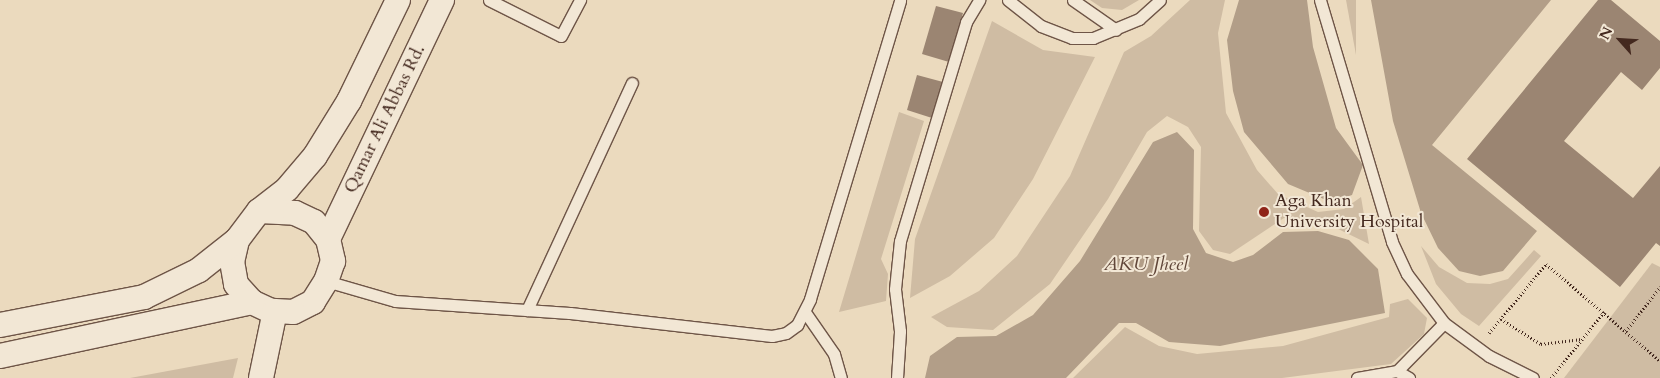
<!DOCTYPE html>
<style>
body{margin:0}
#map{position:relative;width:1660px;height:378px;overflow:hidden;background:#ebdabe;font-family:Cardo,serif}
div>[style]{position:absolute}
.green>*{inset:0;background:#cfbca3}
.water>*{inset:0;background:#b29e88}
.building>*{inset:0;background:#9b8572}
.path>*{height:3px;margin-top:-1.5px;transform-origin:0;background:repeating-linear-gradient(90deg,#44291f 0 1px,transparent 0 3.5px)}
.roads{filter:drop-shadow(1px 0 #6e5547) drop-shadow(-1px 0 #6e5547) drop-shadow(0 1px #6e5547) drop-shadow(0 -1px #6e5547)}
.service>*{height:11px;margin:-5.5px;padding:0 5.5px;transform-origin:5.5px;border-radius:5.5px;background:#f2e7d5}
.minor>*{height:24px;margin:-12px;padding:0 12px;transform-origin:12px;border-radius:12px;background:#f2e7d5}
.dots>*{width:14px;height:14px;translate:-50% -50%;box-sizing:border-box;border:2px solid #f2e7d5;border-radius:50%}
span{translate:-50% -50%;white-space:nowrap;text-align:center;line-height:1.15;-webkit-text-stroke:4px #f2e7d5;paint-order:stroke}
.street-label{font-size:18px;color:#44291f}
.poi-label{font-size:18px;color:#44291f}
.left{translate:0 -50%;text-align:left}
.water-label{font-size:19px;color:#604639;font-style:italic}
.north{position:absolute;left:1595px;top:15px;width:50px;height:50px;-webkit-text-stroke:4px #f2e7d5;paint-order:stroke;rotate:296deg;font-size:14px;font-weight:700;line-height:20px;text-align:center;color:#44291f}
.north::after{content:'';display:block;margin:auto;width:18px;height:22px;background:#44291f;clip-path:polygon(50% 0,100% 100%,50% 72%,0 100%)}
</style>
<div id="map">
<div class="green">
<i style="clip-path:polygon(1090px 0,1139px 0,1122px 10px,1102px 8px)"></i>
<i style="clip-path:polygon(1190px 0,1225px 0,1218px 33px,1226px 113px,1257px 170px,1278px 194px,1318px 212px,1344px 209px,1361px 197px,1369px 244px,1334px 227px,1287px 216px,1230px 254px,1213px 250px,1199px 231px,1201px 147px,1188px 127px,1167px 116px,1147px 132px,1108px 199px,1050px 284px,993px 330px,947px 327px,931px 317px,979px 291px,1017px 256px,1070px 176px,1124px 52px,1151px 36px)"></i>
<i style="clip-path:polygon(1346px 0,1356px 0,1356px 55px)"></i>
<i style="clip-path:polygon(992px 21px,1043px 50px,1095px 57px,1033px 179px,994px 238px,950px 276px,910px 298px,915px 239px)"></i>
<i style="clip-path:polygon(899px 112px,924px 121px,881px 259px,888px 274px,886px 301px,839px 312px)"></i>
<i style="clip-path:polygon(1421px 246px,1439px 267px,1467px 283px,1490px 284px,1508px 279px,1534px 250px,1541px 256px,1479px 326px,1461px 314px,1436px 284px)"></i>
<i style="clip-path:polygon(1652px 263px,1660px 267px,1660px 378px,1564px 378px)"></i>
<i style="clip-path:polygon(1408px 299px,1427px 318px,1424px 334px,1391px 364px,1282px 378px,1073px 378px,1125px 327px,1159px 346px,1197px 354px,1283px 346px,1389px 317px,1390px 304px)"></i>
<i style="clip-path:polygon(238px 358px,233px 378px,130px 378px)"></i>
</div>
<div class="water">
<i style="clip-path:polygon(1239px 0,1307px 0,1313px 47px,1336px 128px,1363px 165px,1352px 195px,1331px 202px,1288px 184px,1244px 132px,1233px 91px,1227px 40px)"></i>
<i style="clip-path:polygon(1371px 0,1551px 0,1432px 145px,1537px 231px,1503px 271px,1480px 276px,1459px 271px,1438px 248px,1421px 213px,1393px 121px)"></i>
<i style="clip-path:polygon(1177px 132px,1194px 150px,1193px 229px,1206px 253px,1233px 262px,1253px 255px,1283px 232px,1318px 231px,1349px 240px,1378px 269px,1385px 313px,1220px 346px,1169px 342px,1136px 323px,1119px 323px,1066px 378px,925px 378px,930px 356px,957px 337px,996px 336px,1033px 315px,1080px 261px,1153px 142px)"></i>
</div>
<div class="building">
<i style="clip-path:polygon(1598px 0,1611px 0,1660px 41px,1660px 68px,1642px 90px,1621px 72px,1564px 141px,1633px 198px,1660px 166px,1660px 246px,1656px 243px,1620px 287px,1467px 159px)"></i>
<i style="clip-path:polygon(936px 6px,963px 13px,949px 62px,922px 54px)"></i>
<i style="clip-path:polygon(917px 75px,943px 82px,932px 118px,907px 110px)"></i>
</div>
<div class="path">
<i style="left:1501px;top:319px;width:47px;rotate:32deg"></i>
<i style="left:1541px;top:344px;width:41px;rotate:-7deg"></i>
<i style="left:1626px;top:331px;width:56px;rotate:-52.3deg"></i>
<i style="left:1489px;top:333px;width:89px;rotate:-50.4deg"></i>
<i style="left:1546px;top:264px;width:150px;rotate:40.4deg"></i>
<i style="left:1551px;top:378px;width:85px;rotate:-51.2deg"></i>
</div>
<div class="roads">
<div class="service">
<i style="left:489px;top:0;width:80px;rotate:26.6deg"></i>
<i style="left:561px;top:36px;width:41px;rotate:-62.2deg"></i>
<i style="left:1008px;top:0;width:42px;rotate:38.2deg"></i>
<i style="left:1041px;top:26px;width:33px;rotate:21deg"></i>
<i style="left:1072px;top:38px;width:21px"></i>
<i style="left:1093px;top:38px;width:50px;rotate:-22.4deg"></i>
<i style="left:1139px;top:19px;width:28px;rotate:-42deg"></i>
<i style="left:1073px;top:0;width:52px;rotate:34.9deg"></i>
<i style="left:1320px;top:0;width:252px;rotate:73.4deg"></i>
<i style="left:1392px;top:242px;width:35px;rotate:65deg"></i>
<i style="left:1407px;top:274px;width:61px;rotate:52.9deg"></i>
<i style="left:1444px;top:323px;width:56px;rotate:36.3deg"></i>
<i style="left:1489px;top:356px;width:49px;rotate:26.6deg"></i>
<i style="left:326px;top:281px;width:72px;rotate:16.2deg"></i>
<i style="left:395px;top:301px;width:175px;rotate:3.9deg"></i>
<i style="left:570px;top:313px;width:203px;rotate:6.5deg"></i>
<i style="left:772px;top:336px;width:14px;rotate:-12deg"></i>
<i style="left:786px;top:333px;width:14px;rotate:-36deg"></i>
<i style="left:797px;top:325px;width:29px;rotate:-63deg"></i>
<i style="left:810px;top:299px;width:312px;rotate:-73.2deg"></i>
<i style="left:527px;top:310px;width:250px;rotate:-65.2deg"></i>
<i style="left:805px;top:312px;width:51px;rotate:55.4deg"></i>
<i style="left:834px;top:354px;width:25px;rotate:74deg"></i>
<i style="left:1397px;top:371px;width:14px;rotate:30deg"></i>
<i style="left:897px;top:378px;width:47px;rotate:-86.3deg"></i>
<i style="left:900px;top:331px;width:42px;rotate:-96.8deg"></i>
<i style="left:895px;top:289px;width:48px;rotate:-84.1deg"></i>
<i style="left:900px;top:241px;width:229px;rotate:-73.2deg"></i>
<i style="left:966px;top:22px;width:26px;rotate:-59deg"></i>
<i style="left:1357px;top:378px;width:41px;rotate:-9.9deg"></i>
<i style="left:1397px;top:371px;width:67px;rotate:-45.6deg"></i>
</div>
<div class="minor">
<i style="left:259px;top:211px;width:36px;rotate:3deg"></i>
<i style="left:295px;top:213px;width:21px;rotate:25deg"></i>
<i style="left:314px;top:222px;width:22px;rotate:51deg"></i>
<i style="left:328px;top:239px;width:23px;rotate:77deg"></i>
<i style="left:333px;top:261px;width:21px;rotate:109deg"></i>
<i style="left:326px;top:281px;width:25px;rotate:122deg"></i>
<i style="left:313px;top:302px;width:22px;rotate:153deg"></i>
<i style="left:293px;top:312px;width:22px;rotate:-177deg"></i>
<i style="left:271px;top:311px;width:21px;rotate:-155deg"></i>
<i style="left:252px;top:302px;width:24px;rotate:-132deg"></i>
<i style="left:236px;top:284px;width:22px;rotate:-100deg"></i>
<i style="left:232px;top:262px;width:23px;rotate:-77deg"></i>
<i style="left:237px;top:240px;width:36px;rotate:-53deg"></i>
<i style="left:259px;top:211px;width:36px;rotate:-38deg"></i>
<i style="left:287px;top:189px;width:43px;rotate:-49.7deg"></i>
<i style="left:315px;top:156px;width:65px;rotate:-58.3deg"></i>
<i style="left:349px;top:101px;width:112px;rotate:-64.1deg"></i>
<i style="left:328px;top:239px;width:265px;rotate:-64.5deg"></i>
<i style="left:0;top:325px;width:147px;rotate:-11deg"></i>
<i style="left:144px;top:297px;width:61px;rotate:-26.1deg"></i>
<i style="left:199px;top:270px;width:48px;rotate:-38.3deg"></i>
<i style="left:0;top:356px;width:258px;rotate:-12.1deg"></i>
<i style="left:261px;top:378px;width:68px;rotate:-78.2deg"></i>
</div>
</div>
<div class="dots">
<i style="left:1264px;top:212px;background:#8f2418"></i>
</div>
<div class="street-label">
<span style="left:385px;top:119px;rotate:-64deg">Qamar Ali Abbas Rd.</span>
</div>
<div class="poi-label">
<span class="left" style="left:1275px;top:212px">Aga Khan<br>University Hospital</span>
</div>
<div class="water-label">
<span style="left:1146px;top:265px">AKU Jheel</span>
</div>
<div class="north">N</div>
</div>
